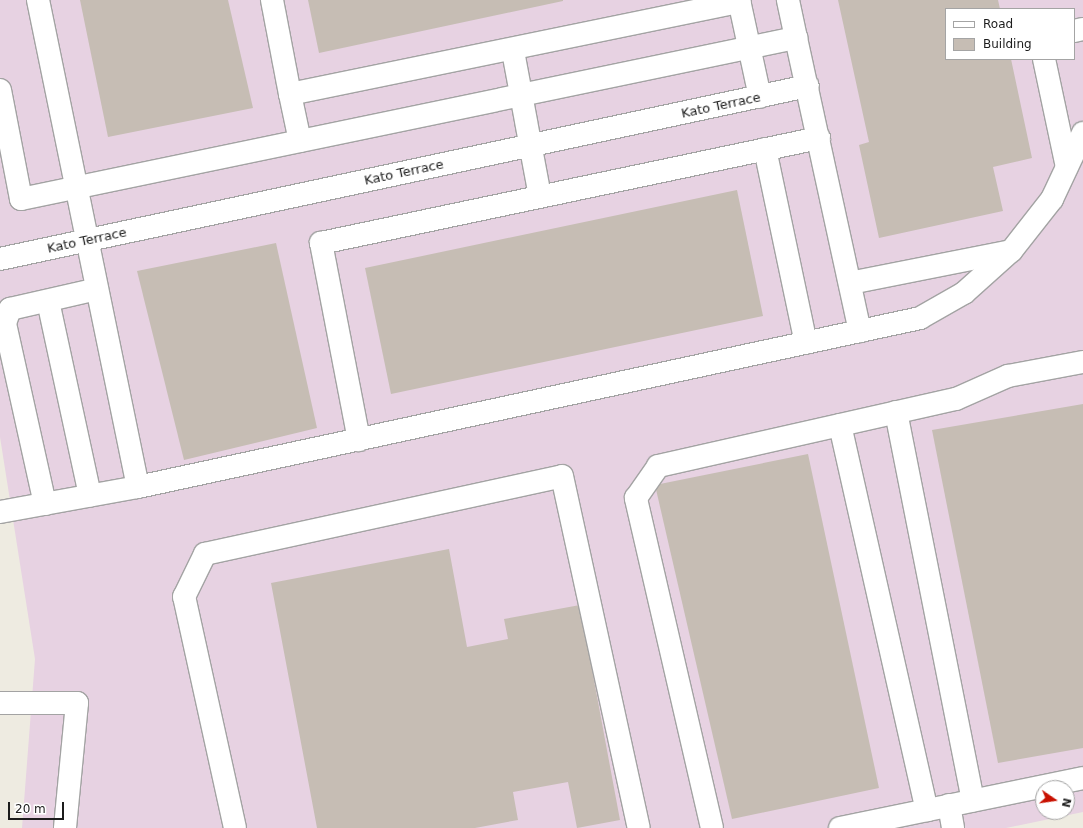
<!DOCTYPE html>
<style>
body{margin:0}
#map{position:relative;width:1083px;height:828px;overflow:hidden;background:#eeebe1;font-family:"DejaVu Sans",sans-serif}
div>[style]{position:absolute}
.industrial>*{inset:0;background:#e7d2e2}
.building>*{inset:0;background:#c6bdb4}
.roads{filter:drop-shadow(1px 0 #a3a3a3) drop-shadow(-1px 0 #a3a3a3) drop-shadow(0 1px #a3a3a3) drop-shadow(0 -1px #a3a3a3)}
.minor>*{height:22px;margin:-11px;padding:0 11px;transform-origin:11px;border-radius:11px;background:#fff}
span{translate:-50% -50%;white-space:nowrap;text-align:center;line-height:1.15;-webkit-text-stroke:4px #fff;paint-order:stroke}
.street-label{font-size:13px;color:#1c1c1c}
.legend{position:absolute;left:945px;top:8px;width:130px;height:52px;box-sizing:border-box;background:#fff;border:1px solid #a4a4a4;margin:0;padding:5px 7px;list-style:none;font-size:12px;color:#1c1c1c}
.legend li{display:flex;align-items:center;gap:8px;height:20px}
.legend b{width:20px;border:1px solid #a4a4a4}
.north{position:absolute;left:1035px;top:780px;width:40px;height:40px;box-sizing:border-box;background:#fff;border:1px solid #a4a4a4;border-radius:50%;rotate:103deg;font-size:11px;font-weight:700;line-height:16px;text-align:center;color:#1c1c1c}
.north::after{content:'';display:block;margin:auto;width:14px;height:18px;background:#c81000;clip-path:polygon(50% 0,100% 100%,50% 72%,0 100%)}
.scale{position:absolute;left:8px;top:802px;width:56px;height:18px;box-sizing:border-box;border:2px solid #1c1c1c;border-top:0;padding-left:5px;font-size:12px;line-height:14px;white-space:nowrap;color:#1c1c1c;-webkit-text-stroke:3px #fff;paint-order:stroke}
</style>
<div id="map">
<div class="industrial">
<i style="clip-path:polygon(evenodd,0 0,1083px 0,1083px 812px,1006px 828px,22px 828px,35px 659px,0 437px,0 0,946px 9px,1074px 9px,1074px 59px,946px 59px,946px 9px,0 0,1043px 788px,1067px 788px,1067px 812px,1043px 812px,1043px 788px)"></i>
</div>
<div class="building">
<i style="clip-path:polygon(80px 0,228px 0,253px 108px,108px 137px)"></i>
<i style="clip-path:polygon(308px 0,563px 0,563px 1px,319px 53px)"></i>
<i style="clip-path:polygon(838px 0,998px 0,1000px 9px,946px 9px,946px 59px,1011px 59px,1032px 158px,993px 167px,1003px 211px,879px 238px,859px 145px,869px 142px)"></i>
<i style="clip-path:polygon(737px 190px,763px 316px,391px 394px,365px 268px)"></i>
<i style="clip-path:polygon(276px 243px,317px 428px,184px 460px,137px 271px)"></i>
<i style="clip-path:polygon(1083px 404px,1083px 748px,998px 763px,932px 430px)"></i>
<i style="clip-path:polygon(808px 454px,879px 788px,732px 819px,655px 485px)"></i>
<i style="clip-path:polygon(449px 549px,467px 647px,508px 639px,504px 619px,580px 605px,620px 820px,577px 828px,568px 782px,513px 792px,518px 820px,475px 828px,317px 828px,271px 583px)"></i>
</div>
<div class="roads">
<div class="minor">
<i style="left:38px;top:0;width:497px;rotate:78.4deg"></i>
<i style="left:272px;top:0;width:96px;rotate:79.2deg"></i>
<i style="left:290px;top:94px;width:459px;rotate:-11.6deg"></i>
<i style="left:739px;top:0;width:99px;rotate:77.8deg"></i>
<i style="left:1074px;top:31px;width:9px;rotate:-13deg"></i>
<i style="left:796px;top:38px;width:300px;rotate:77.7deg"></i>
<i style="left:513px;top:51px;width:147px;rotate:79.5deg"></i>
<i style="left:1044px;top:59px;width:110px;rotate:78deg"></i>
<i style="left:0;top:90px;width:111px;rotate:79.1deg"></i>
<i style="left:21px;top:199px;width:792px;rotate:-11.74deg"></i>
<i style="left:796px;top:38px;width:39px;rotate:-102deg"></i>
<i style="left:290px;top:94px;width:48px;rotate:78deg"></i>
<i style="left:765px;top:149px;width:198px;rotate:78.1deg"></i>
<i style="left:0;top:259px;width:826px;rotate:-12.09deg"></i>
<i style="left:850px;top:283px;width:164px;rotate:-11.2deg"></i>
<i style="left:48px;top:301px;width:199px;rotate:77.8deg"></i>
<i style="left:896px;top:412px;width:396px;rotate:78.8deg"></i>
<i style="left:840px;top:425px;width:395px;rotate:77.3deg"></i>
<i style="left:359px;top:440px;width:201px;rotate:-100.9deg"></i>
<i style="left:321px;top:243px;width:509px;rotate:-11.91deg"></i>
<i style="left:45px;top:504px;width:185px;rotate:-102.5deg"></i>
<i style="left:5px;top:323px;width:15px;rotate:-70deg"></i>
<i style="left:10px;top:309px;width:89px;rotate:-12.9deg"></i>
<i style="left:0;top:512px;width:140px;rotate:-10.3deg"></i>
<i style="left:138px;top:487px;width:800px;rotate:-12.19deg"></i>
<i style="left:920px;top:318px;width:51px;rotate:-29.6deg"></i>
<i style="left:964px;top:293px;width:64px;rotate:-41.9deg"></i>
<i style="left:1012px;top:250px;width:65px;rotate:-51.9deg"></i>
<i style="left:1052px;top:199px;width:73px;rotate:-64.8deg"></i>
<i style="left:0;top:703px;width:77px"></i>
<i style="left:77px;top:703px;width:126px;rotate:95.5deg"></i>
<i style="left:949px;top:805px;width:23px;rotate:80deg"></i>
<i style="left:235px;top:828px;width:237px;rotate:-102.4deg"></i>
<i style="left:184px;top:597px;width:48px;rotate:-64deg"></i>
<i style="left:205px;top:554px;width:365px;rotate:-12.3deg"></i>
<i style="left:562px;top:476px;width:360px;rotate:77.7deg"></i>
<i style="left:712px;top:828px;width:339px;rotate:-103deg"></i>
<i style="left:636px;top:498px;width:39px;rotate:-55deg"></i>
<i style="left:658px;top:466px;width:305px;rotate:-12.7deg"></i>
<i style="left:956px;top:399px;width:57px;rotate:-23.9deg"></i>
<i style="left:1008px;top:376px;width:76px;rotate:-10.6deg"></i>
<i style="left:840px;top:828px;width:248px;rotate:-11.6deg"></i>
</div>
</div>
<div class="street-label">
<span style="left:721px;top:106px;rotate:-12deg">Kato Terrace</span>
<span style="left:404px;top:173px;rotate:-12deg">Kato Terrace</span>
<span style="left:87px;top:241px;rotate:-12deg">Kato Terrace</span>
</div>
<ul class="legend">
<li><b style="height:5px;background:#fff"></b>Road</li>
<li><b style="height:11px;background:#c6bdb4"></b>Building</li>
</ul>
<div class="north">N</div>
<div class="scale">20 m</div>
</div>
